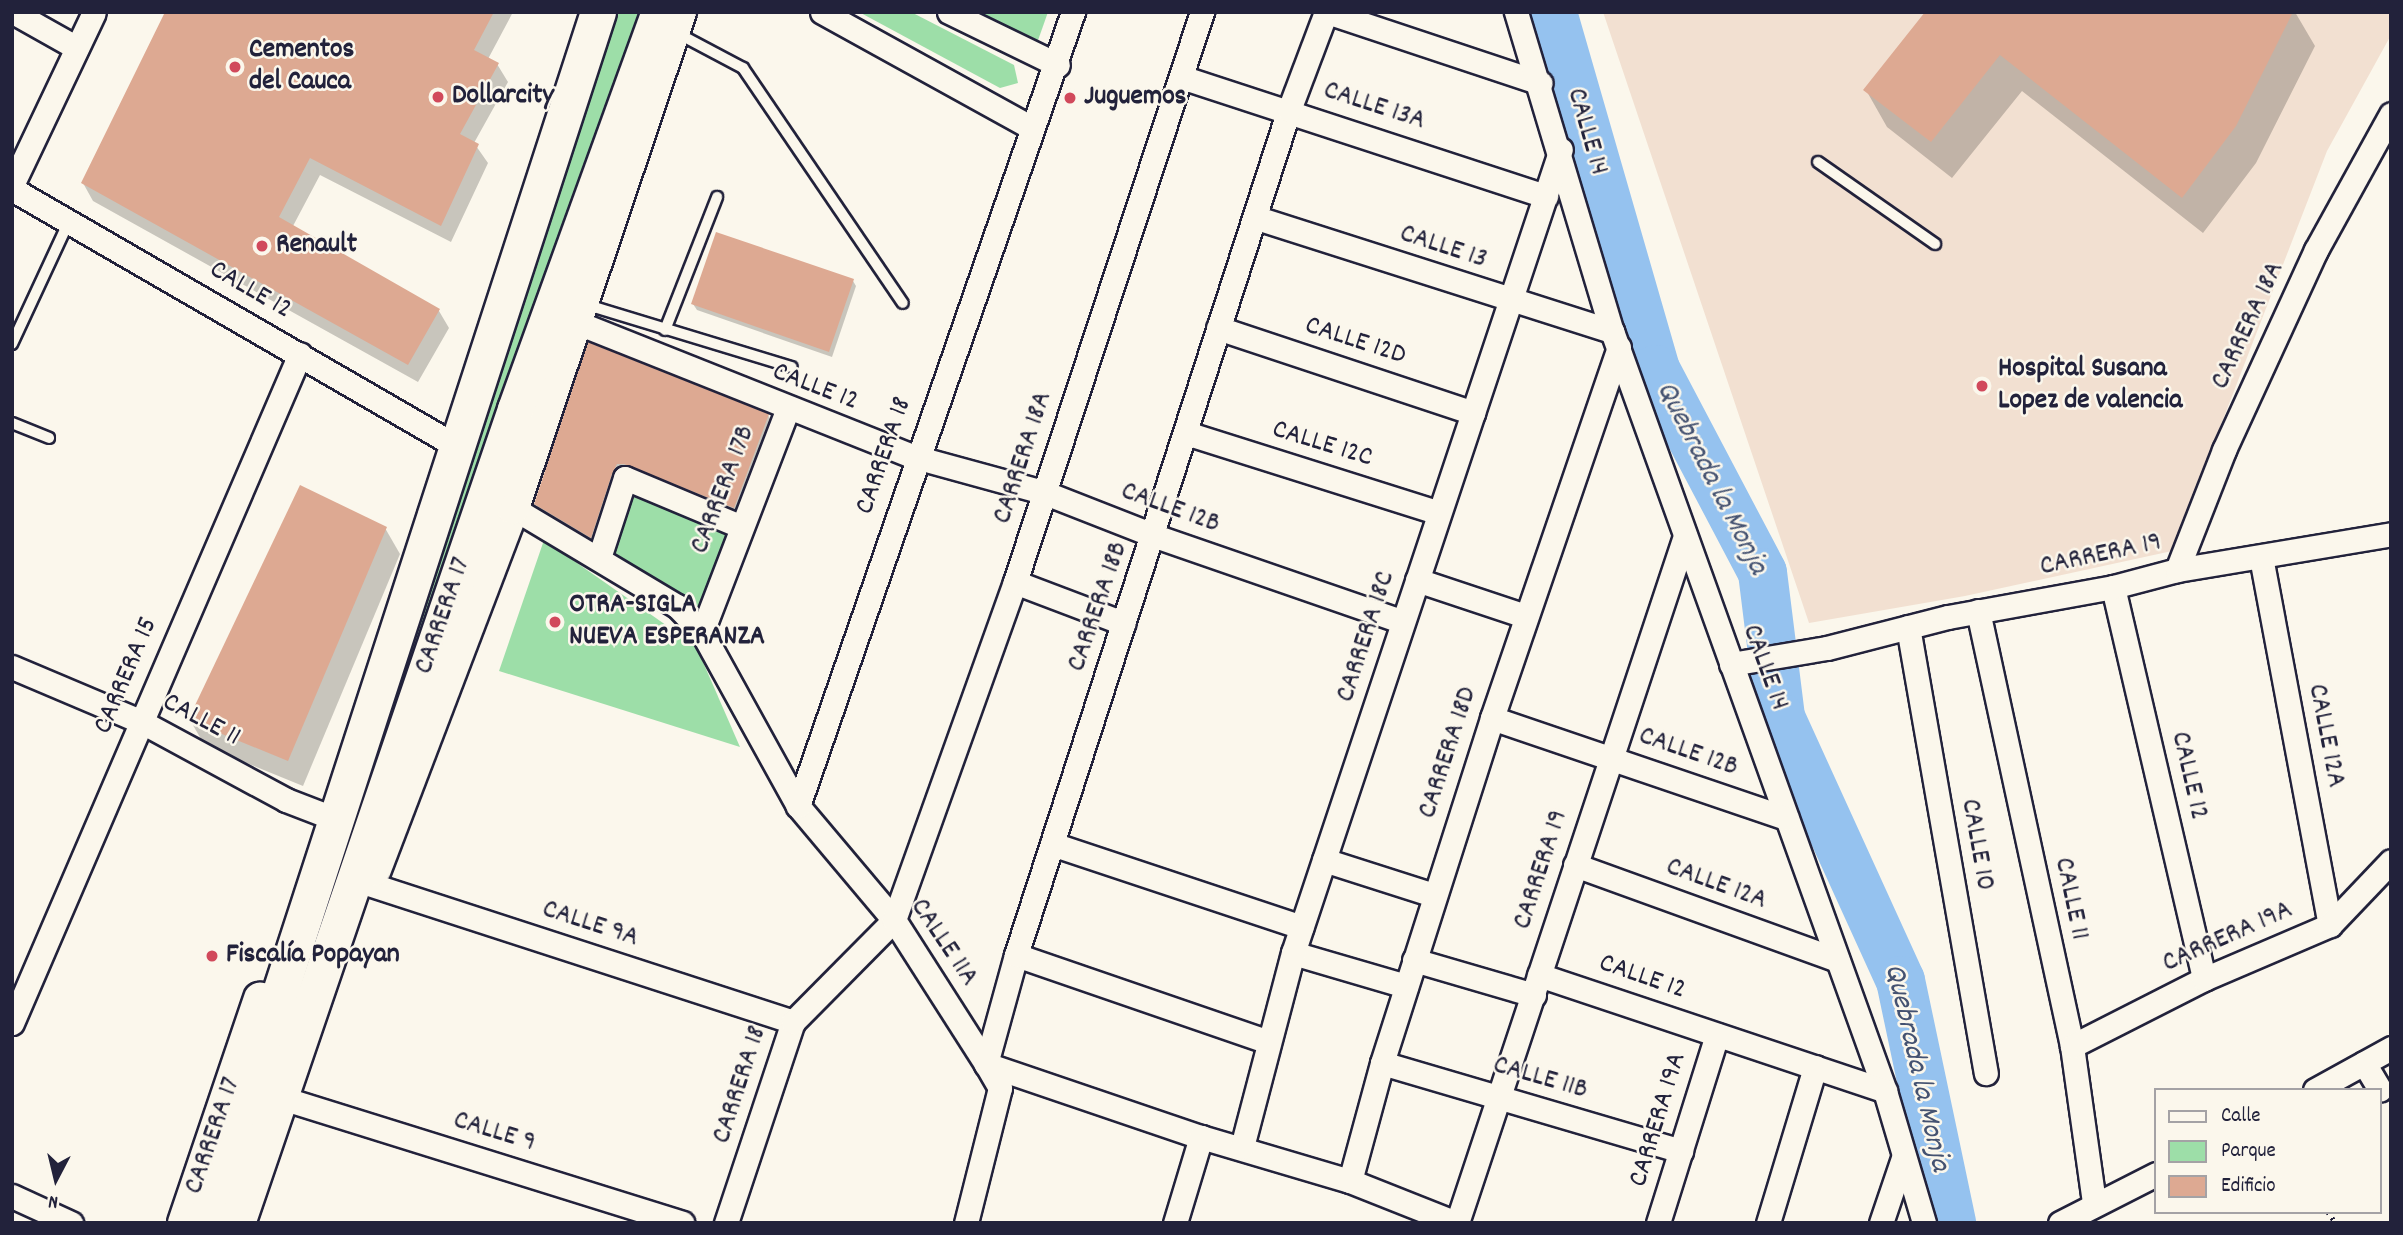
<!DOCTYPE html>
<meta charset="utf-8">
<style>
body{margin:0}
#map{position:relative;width:2403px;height:1235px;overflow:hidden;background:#fbf7ec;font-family:Dekko,sans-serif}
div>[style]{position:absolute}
.built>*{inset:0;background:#f2e0d1}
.green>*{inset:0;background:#9ddea8}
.shadow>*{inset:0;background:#0003}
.river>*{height:49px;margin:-24.5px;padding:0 24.5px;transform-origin:24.5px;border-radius:24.5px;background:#95c2ef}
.building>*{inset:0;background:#dda992}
.path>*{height:4.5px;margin-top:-2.25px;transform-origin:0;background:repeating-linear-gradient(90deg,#22223b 0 2px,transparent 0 7px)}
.roads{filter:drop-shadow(2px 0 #22223b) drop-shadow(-2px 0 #22223b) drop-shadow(0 2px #22223b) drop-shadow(0 -2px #22223b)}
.service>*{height:10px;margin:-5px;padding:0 5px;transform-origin:5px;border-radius:5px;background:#fbf7ec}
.minor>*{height:23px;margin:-11.5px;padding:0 11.5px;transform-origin:11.5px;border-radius:11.5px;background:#fbf7ec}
.secondary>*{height:32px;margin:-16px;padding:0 16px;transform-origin:16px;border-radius:16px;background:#fbf7ec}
.primary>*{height:35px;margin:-17.5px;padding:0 17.5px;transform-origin:17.5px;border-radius:17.5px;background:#fbf7ec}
.dots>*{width:19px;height:19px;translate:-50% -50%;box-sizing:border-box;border:4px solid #fbf7ec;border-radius:50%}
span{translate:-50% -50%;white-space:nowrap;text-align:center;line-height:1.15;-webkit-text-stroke:5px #fbf7ec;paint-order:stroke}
.poi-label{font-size:28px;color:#22223b;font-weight:700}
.left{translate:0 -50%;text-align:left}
.street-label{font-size:28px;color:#22223b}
.water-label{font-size:30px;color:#445271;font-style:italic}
.frame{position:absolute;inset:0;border:14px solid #22223b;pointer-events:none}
.legend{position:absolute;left:2154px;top:1088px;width:228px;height:126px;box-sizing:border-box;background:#fbf7ec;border:2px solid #a4a2a5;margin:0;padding:9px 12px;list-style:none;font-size:21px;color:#22223b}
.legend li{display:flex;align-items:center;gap:14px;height:35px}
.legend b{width:35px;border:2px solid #a4a2a5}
.north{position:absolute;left:21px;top:1144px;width:70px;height:70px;-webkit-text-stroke:5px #fbf7ec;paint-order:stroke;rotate:187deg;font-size:19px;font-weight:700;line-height:28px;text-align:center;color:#22223b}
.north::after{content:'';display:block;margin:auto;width:24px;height:32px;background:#22223b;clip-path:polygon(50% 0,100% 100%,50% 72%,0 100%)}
</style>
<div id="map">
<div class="built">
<i style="clip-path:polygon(1603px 12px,2391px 12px,2391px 35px,2327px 151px,2172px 551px,1965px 596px,1809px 623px)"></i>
</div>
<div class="green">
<i style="clip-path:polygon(606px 12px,647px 12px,345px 890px,254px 1088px)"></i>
<i style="clip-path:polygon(859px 12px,911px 12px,1014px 65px,1018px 83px,1000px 88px)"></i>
<i style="clip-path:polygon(976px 12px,1048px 12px,1036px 46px)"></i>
<i style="clip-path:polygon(631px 493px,727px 532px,699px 609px,612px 551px)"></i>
<i style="clip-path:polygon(544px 540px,696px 646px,740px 747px,499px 671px)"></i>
</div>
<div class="shadow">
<i style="clip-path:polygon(167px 12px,513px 12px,488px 59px,497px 64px,508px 82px,474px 143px,488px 163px,451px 242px,320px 175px,293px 226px,439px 311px,449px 328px,418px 382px,93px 201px,83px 183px)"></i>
<i style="clip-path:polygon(1927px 12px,2295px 12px,2315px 46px,2256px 163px,2203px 233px,2022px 91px,1952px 178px,1887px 127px,1866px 90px)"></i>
<i style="clip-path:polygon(853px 281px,856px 286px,832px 357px,697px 310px,693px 304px)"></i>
<i style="clip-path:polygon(589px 344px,768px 415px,783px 441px,749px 533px,631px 489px,605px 563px,551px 530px,536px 504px)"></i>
<i style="clip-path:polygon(385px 528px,400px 554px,303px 786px,205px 746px,190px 720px)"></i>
</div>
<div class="river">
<i style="left:1552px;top:12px;width:372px;rotate:73.9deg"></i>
<i style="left:1655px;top:369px;width:229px;rotate:62.2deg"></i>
<i style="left:1762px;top:572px;width:146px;rotate:82.9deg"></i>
<i style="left:1780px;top:717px;width:289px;rotate:65.5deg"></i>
<i style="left:1900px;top:980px;width:248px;rotate:78.1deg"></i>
</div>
<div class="building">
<i style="clip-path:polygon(165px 12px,494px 12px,474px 50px,499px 63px,460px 134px,479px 144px,441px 226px,310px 158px,279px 217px,440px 309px,408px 365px,81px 183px)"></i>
<i style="clip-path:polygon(1925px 12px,2293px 12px,2236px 126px,2182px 198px,2000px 55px,1931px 142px,1863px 90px)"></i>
<i style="clip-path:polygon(716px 232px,854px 279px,829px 352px,691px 304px)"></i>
<i style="clip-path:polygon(588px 342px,769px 414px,734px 508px,624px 464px,617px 464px,612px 474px,591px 538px,534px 504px)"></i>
<i style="clip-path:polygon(300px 485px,387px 527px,288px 761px,188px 720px)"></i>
</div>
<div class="path">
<i style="left:2328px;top:1212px;width:14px;rotate:54deg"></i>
</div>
<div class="roads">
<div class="service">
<i style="left:675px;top:32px;width:77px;rotate:27.9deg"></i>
<i style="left:743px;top:68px;width:284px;rotate:55.8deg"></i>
<i style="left:1818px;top:162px;width:143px;rotate:35deg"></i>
<i style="left:584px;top:304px;width:217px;rotate:16.9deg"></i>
<i style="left:665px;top:330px;width:143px;rotate:-68.6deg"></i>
<i style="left:12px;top:344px;width:136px;rotate:-65.1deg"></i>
<i style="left:12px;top:423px;width:40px;rotate:22deg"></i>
</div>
<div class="minor">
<i style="left:13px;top:12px;width:73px;rotate:29.4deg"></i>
<i style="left:822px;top:12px;width:240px;rotate:28.9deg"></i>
<i style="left:949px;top:12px;width:121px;rotate:25.9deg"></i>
<i style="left:1327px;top:12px;width:225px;rotate:18.4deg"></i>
<i style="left:1516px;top:12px;width:333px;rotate:73.3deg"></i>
<i style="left:1612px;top:331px;width:808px;rotate:70.24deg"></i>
<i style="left:1885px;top:1091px;width:138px;rotate:73.5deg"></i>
<i style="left:1181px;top:77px;width:384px;rotate:18.1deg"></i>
<i style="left:12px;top:185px;width:191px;rotate:-64.6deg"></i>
<i style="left:12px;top:189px;width:515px;rotate:30.05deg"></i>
<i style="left:1257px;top:218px;width:373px;rotate:17.7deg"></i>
<i style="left:578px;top:323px;width:363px;rotate:21.7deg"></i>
<i style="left:915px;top:457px;width:133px;rotate:15.3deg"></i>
<i style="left:1043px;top:492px;width:120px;rotate:21.4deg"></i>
<i style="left:1155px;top:536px;width:262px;rotate:19.1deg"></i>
<i style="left:1218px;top:328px;width:269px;rotate:18.4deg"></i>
<i style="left:1186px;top:433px;width:265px;rotate:17.5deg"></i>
<i style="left:513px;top:508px;width:191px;rotate:30.9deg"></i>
<i style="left:677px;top:606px;width:36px;rotate:46deg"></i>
<i style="left:702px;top:632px;width:199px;rotate:61.1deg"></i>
<i style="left:798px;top:806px;width:149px;rotate:49.9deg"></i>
<i style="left:894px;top:920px;width:171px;rotate:57.4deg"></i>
<i style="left:986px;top:1064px;width:227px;rotate:18.8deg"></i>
<i style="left:1201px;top:1137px;width:155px;rotate:16.5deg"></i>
<i style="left:1350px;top:1181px;width:114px;rotate:21.6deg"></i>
<i style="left:2261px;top:557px;width:374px;rotate:79.4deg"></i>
<i style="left:599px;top:558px;width:84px;rotate:-72deg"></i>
<i style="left:625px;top:478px;width:125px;rotate:22.7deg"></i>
<i style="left:2177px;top:570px;width:129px;rotate:-68.6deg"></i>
<i style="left:2224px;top:450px;width:220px;rotate:-65.3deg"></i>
<i style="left:2316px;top:250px;width:155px;rotate:-61.1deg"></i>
<i style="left:1417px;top:580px;width:114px;rotate:18.4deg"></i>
<i style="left:1015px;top:582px;width:116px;rotate:20.8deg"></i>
<i style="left:2113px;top:587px;width:402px;rotate:76.9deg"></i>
<i style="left:1978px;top:611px;width:445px;rotate:77.8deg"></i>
<i style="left:2072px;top:1046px;width:158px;rotate:82deg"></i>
<i style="left:1908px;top:627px;width:453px;rotate:80.1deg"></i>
<i style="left:702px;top:632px;width:238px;rotate:-69deg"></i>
<i style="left:1731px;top:664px;width:97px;rotate:-9.5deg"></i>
<i style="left:1827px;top:648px;width:125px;rotate:-14.4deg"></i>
<i style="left:1948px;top:617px;width:168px;rotate:-10.3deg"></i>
<i style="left:2113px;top:587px;width:66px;rotate:-14.9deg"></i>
<i style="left:2177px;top:570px;width:217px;rotate:-9.5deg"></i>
<i style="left:12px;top:667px;width:139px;rotate:22.9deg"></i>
<i style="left:140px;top:721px;width:166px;rotate:28.4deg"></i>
<i style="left:286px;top:800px;width:39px;rotate:21deg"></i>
<i style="left:1492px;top:718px;width:311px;rotate:18.8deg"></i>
<i style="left:798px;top:806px;width:840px;rotate:-70.9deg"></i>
<i style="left:1052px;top:844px;width:263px;rotate:18.4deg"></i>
<i style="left:1324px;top:860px;width:115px;rotate:17.7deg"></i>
<i style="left:1575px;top:865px;width:279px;rotate:19.9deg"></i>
<i style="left:369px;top:884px;width:446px;rotate:18deg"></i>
<i style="left:1293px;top:953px;width:118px;rotate:16.3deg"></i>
<i style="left:1016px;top:955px;width:267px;rotate:19deg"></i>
<i style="left:1414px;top:960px;width:125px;rotate:16.3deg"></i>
<i style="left:1539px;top:975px;width:365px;rotate:18.5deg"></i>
<i style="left:12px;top:1023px;width:728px;rotate:-66.71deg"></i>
<i style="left:2072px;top:1046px;width:148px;rotate:-26.9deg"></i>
<i style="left:2204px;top:979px;width:137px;rotate:-23.2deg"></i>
<i style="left:2330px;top:925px;width:88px;rotate:-46.4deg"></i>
<i style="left:1382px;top:1063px;width:312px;rotate:16.4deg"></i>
<i style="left:2364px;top:1063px;width:31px;rotate:59deg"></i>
<i style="left:2315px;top:1090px;width:87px;rotate:-28.9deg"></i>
<i style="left:288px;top:1100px;width:413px;rotate:17.3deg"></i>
<i style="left:1242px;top:1147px;width:201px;rotate:-75.3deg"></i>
<i style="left:1293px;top:953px;width:847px;rotate:-71.57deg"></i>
<i style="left:1350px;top:1181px;width:122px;rotate:-74.8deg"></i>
<i style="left:1382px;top:1063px;width:362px;rotate:-72.3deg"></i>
<i style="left:1492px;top:718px;width:392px;rotate:-71.1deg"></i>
<i style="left:12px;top:1196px;width:65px;rotate:24.6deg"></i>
<i style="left:726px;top:1223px;width:212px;rotate:-71.6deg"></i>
<i style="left:793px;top:1022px;width:144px;rotate:-45.3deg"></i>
<i style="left:894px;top:920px;width:359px;rotate:-70.3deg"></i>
<i style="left:1015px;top:582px;width:600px;rotate:-71.84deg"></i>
<i style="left:966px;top:1223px;width:139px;rotate:-75.9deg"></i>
<i style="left:1000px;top:1088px;width:28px;rotate:-120deg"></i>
<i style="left:986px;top:1064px;width:113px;rotate:-74.6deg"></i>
<i style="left:1016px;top:955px;width:888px;rotate:-72.1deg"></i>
<i style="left:1289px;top:110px;width:105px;rotate:-69.3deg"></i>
<i style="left:1175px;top:1223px;width:90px;rotate:-73.2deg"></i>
<i style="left:1457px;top:1223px;width:724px;rotate:-71.64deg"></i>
<i style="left:1658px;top:1223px;width:197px;rotate:-72.6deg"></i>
<i style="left:1768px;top:1223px;width:163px;rotate:-73.2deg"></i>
<i style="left:1881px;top:1223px;width:69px;rotate:-71.3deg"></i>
<i style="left:2060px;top:1223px;width:108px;rotate:-27deg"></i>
</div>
<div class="secondary">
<i style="left:375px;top:869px;width:386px;rotate:-69.1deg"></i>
<i style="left:513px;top:508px;width:523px;rotate:-71.39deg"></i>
<i style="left:184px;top:1223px;width:237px;rotate:-71.3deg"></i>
</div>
<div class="primary">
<i style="left:205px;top:1223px;width:1273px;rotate:-72.02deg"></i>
<i style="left:237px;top:1223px;width:860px;rotate:-71.14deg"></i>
<i style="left:515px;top:409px;width:422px;rotate:-70.1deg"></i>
</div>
</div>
<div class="dots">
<i style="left:235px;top:67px;background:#d1495b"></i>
<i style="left:438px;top:97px;background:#d1495b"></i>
<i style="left:1070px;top:98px;background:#d1495b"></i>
<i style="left:262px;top:246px;background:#d1495b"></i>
<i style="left:1982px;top:386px;background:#d1495b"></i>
<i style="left:555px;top:622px;background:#d1495b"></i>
<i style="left:212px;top:956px;background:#d1495b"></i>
</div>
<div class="poi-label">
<span class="left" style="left:249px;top:67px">Cementos<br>del Cauca</span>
<span class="left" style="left:452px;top:97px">Dollarcity</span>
<span class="left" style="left:1084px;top:98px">Juguemos</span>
<span class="left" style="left:276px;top:246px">Renault</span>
<span class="left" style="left:1998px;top:386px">Hospital Susana<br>Lopez de valencia</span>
<span class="left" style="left:569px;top:622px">OTRA-SIGLA<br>NUEVA ESPERANZA</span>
<span class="left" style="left:226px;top:956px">Fiscalía Popayan</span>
</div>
<div class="street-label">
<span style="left:1374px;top:107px;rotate:18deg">CALLE 13A</span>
<span style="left:1586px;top:132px;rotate:74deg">CALLE 14</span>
<span style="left:1443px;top:248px;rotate:18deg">CALLE 13</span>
<span style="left:250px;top:291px;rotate:30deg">CALLE 12</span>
<span style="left:2249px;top:326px;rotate:-65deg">CARRERA 18A</span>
<span style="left:1355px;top:342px;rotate:18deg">CALLE 12D</span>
<span style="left:815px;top:388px;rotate:21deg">CALLE 12</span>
<span style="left:1322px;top:445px;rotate:17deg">CALLE 12C</span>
<span style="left:885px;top:456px;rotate:-71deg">CARRERA 18</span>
<span style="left:1024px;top:458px;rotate:-72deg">CARRERA 18A</span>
<span style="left:724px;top:490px;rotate:-69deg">CARRERA 17B</span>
<span style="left:1170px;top:509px;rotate:20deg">CALLE 12B</span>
<span style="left:2101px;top:556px;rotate:-12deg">CARRERA 19</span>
<span style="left:1099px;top:607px;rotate:-71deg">CARRERA 18B</span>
<span style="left:444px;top:616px;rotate:-71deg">CARRERA 17</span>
<span style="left:1367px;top:637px;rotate:-72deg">CARRERA 18C</span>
<span style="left:1764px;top:668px;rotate:70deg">CALLE 14</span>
<span style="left:127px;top:676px;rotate:-67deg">CARRERA 15</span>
<span style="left:201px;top:721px;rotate:28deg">CALLE 11</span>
<span style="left:2325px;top:736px;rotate:79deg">CALLE 12A</span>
<span style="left:1449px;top:753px;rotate:-72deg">CARRERA 18D</span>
<span style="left:1688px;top:753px;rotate:19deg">CALLE 12B</span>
<span style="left:2188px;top:776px;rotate:77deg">CALLE 12</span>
<span style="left:1976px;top:845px;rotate:80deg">CALLE 10</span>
<span style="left:1542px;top:870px;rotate:-72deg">CARRERA 19</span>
<span style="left:1716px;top:885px;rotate:20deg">CALLE 12A</span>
<span style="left:2070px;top:899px;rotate:78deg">CALLE 11</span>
<span style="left:590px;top:925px;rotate:18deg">CALLE 9A</span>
<span style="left:2228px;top:938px;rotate:-24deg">CARRERA 19A</span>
<span style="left:943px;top:943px;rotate:56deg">CALLE 11A</span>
<span style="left:1642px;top:978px;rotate:19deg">CALLE 12</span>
<span style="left:1540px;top:1079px;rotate:16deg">CALLE 11B</span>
<span style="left:741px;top:1085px;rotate:-72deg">CARRERA 18</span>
<span style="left:1659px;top:1120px;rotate:-73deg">CARRERA 19A</span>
<span style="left:494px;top:1133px;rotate:17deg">CALLE 9</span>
<span style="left:214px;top:1136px;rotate:-71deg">CARRERA 17</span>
</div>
<div class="water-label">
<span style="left:1710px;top:479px;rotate:63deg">Quebrada la Monja</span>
<span style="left:1915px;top:1068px;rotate:77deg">Quebrada la Monja</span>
</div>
<div class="frame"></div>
<ul class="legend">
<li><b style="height:9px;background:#fbf7ec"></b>Calle</li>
<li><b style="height:19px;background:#9ddea8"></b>Parque</li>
<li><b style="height:19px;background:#dda992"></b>Edificio</li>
</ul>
<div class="north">N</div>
</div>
